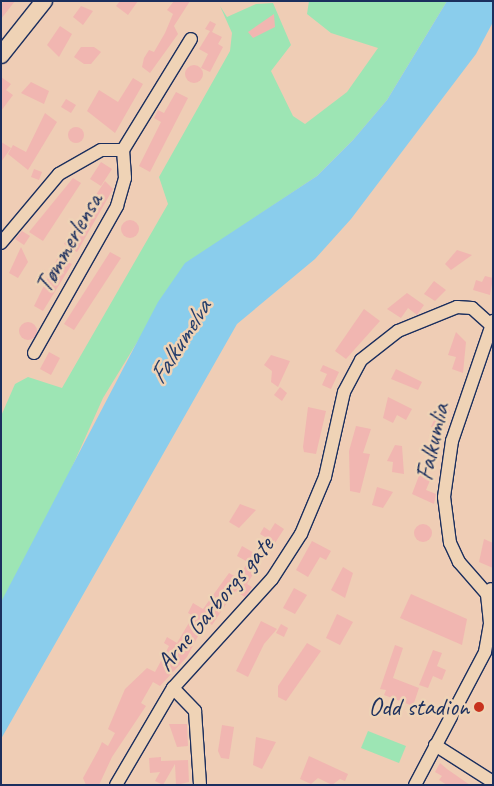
<!DOCTYPE html>
<meta charset="utf-8">
<style>
body{margin:0}
#map{position:relative;width:494px;height:786px;overflow:hidden;background:#efcdb5;font-family:Caveat,sans-serif}
div>[style]{position:absolute}
.green>*{inset:0;background:#9de5b4}
.water>*{inset:0;background:#8acdec}
.building>*{inset:0;background:#f1b6b1}
.round{border-radius:50%}
.roads{filter:drop-shadow(1px 0 #1b2f5e) drop-shadow(-1px 0 #1b2f5e) drop-shadow(0 1px #1b2f5e) drop-shadow(0 -1px #1b2f5e)}
.minor>*{height:12px;margin:-6px;padding:0 6px;transform-origin:6px;border-radius:6px;background:#efd3b6}
.major>*{height:16px;margin:-8px;padding:0 8px;transform-origin:8px;border-radius:8px;background:#efd3b6}
.dots>*{width:14px;height:14px;translate:-50% -50%;box-sizing:border-box;border:2px solid #efd3b6;border-radius:50%}
span{translate:-50% -50%;white-space:nowrap;text-align:center;line-height:1.15;-webkit-text-stroke:5px #efd3b6;paint-order:stroke}
.street-label{font-size:25px;color:#1b2f5e}
.poi-label{font-size:25px;color:#1b2f5e}
.right{translate:-100% -50%;text-align:right}
.water-label{font-size:26px;color:#263f6c;font-style:italic}
.frame{position:absolute;inset:0;border:2px solid #1b2f5e;pointer-events:none}
</style>
<div id="map">
<div class="green">
<i style="clip-path:polygon(309px 1px,447px 1px,387px 100px,353px 140px,317px 176px,185px 264px,103px 398px,17px 590px,1px 609px,1px 416px,15px 384px,28px 377px,62px 388px,168px 204px,159px 177px,230px 51px,232px 33px,220px 6px,227px 17px,256px 4px,273px 3px,291px 45px,271px 71px,293px 116px,305px 124px,347px 92px,378px 48px,331px 33px,307px 14px)"></i>
<i style="clip-path:polygon(368px 731px,406px 746px,399px 763px,361px 748px)"></i>
</div>
<div class="water">
<i style="clip-path:polygon(447px 1px,493px 1px,493px 22px,476px 54px,351px 219px,315px 259px,237px 324px,1px 739px,1px 602px,158px 302px,185px 263px,317px 176px,353px 140px,387px 100px)"></i>
</div>
<div class="building">
<i style="clip-path:polygon(4px 1px,15px 1px,1px 19px,1px 5px)"></i>
<i style="clip-path:polygon(120px 1px,138px 1px,128px 15px,116px 6px)"></i>
<i style="clip-path:polygon(174px 1px,190px 1px,174px 26px,178px 34px,150px 73px,142px 67px,144px 58px,149px 50px,154px 52px,165px 33px,173px 14px,167px 10px)"></i>
<i style="clip-path:polygon(81px 6px,93px 11px,83px 25px,73px 17px)"></i>
<i style="clip-path:polygon(274px 14px,275px 27px,253px 38px,248px 32px)"></i>
<i style="clip-path:polygon(210px 21px,216px 24px,212px 32px,222px 37px,218px 44px,223px 47px,210px 72px,201px 68px,208px 54px,199px 49px,210px 31px,205px 29px)"></i>
<i style="clip-path:polygon(60px 26px,72px 34px,59px 57px,47px 45px)"></i>
<i style="clip-path:polygon(81px 47px,94px 47px,101px 52px,91px 64px,84px 64px,74px 57px)"></i>
<i class="round" style="left:185px;top:65px;width:18px;height:18px"></i>
<i style="clip-path:polygon(1px 77px,11px 84px,6px 90px,13px 95px,1px 111px)"></i>
<i style="clip-path:polygon(133px 78px,143px 84px,115px 133px,87px 111px,99px 90px,118px 102px)"></i>
<i style="clip-path:polygon(31px 82px,49px 91px,44px 104px,21px 93px)"></i>
<i style="clip-path:polygon(176px 92px,188px 98px,150px 172px,139px 166px,161px 122px,154px 118px,158px 110px,164px 113px)"></i>
<i style="clip-path:polygon(66px 99px,76px 105px,71px 113px,61px 107px)"></i>
<i style="clip-path:polygon(45px 113px,57px 122px,28px 170px,8px 154px,13px 145px,26px 152px)"></i>
<i class="round" style="left:68px;top:127px;width:16px;height:16px"></i>
<i style="clip-path:polygon(1px 142px,11px 148px,1px 162px)"></i>
<i style="clip-path:polygon(101px 162px,112px 169px,101px 186px,90px 179px)"></i>
<i style="clip-path:polygon(34px 169px,42px 172px,39px 180px,31px 177px)"></i>
<i style="clip-path:polygon(73px 178px,81px 183px,43px 241px,29px 232px)"></i>
<i style="clip-path:polygon(105px 181px,113px 189px,77px 252px,64px 244px)"></i>
<i class="round" style="left:121px;top:220px;width:18px;height:18px"></i>
<i style="clip-path:polygon(22px 231px,30px 236px,24px 245px,15px 239px)"></i>
<i style="clip-path:polygon(21px 247px,28px 262px,18px 278px,9px 273px)"></i>
<i style="clip-path:polygon(457px 250px,472px 255px,451px 270px,445px 264px)"></i>
<i style="clip-path:polygon(110px 252px,121px 258px,74px 330px,64px 324px)"></i>
<i style="clip-path:polygon(58px 257px,72px 264px,43px 311px,34px 306px)"></i>
<i style="clip-path:polygon(485px 276px,493px 278px,490px 295px,473px 290px,476px 280px,482px 282px)"></i>
<i style="clip-path:polygon(434px 281px,446px 290px,435px 301px,424px 294px)"></i>
<i style="clip-path:polygon(407px 293px,424px 305px,417px 315px,408px 308px,401px 318px,387px 309px)"></i>
<i style="clip-path:polygon(364px 309px,380px 321px,346px 359px,335px 351px)"></i>
<i class="round" style="left:19px;top:322px;width:18px;height:18px"></i>
<i style="clip-path:polygon(456px 332px,466px 342px,463px 373px,452px 369px,456px 357px,448px 355px)"></i>
<i style="clip-path:polygon(49px 352px,60px 358px,51px 375px,40px 369px)"></i>
<i style="clip-path:polygon(271px 355px,290px 361px,278px 387px,271px 382px,272px 371px,264px 365px)"></i>
<i style="clip-path:polygon(323px 365px,339px 372px,331px 389px,322px 385px,327px 374px,320px 371px)"></i>
<i style="clip-path:polygon(396px 369px,422px 382px,418px 390px,391px 379px)"></i>
<i style="clip-path:polygon(280px 387px,287px 393px,282px 401px,274px 395px)"></i>
<i style="clip-path:polygon(388px 397px,412px 409px,406px 420px,397px 415px,393px 423px,383px 418px)"></i>
<i style="clip-path:polygon(308px 407px,326px 411px,316px 454px,304px 452px,303px 447px)"></i>
<i style="clip-path:polygon(440px 407px,450px 410px,441px 430px,431px 427px)"></i>
<i style="clip-path:polygon(356px 426px,371px 429px,363px 453px,370px 454px,360px 493px,350px 491px,349px 451px)"></i>
<i style="clip-path:polygon(395px 445px,402px 446px,404px 474px,392px 472px,393px 462px,387px 461px)"></i>
<i style="clip-path:polygon(420px 473px,431px 478px,426px 490px,436px 494px,434px 504px,412px 494px)"></i>
<i style="clip-path:polygon(377px 487px,393px 492px,383px 508px,372px 505px)"></i>
<i style="clip-path:polygon(240px 504px,256px 510px,239px 528px,229px 522px)"></i>
<i style="clip-path:polygon(275px 523px,284px 529px,275px 543px,260px 534px,264px 527px,270px 531px)"></i>
<i class="round" style="left:414px;top:524px;width:18px;height:18px"></i>
<i style="clip-path:polygon(484px 539px,493px 543px,493px 568px,479px 562px)"></i>
<i style="clip-path:polygon(312px 541px,331px 551px,326px 560px,320px 557px,308px 577px,296px 570px)"></i>
<i style="clip-path:polygon(242px 546px,263px 558px,247px 584px,252px 587px,248px 593px,245px 597px,235px 591px,212px 625px,206px 621px,187px 657px,160px 686px,153px 682px,141px 703px,146px 706px,112px 757px,99px 785px,86px 785px,83px 778px,99px 749px,102px 742px,108px 746px,115px 733px,108px 729px,125px 689px,147px 668px,155px 672px,169px 646px,164px 643px,167px 637px,177px 643px,193px 616px,188px 613px,193px 603px,203px 609px,229px 573px,238px 578px,248px 562px,237px 556px)"></i>
<i style="clip-path:polygon(343px 567px,353px 573px,345px 598px,331px 590px)"></i>
<i style="clip-path:polygon(294px 588px,307px 595px,295px 614px,283px 608px)"></i>
<i style="clip-path:polygon(411px 594px,467px 619px,462px 645px,400px 618px)"></i>
<i style="clip-path:polygon(337px 614px,353px 622px,340px 645px,326px 638px)"></i>
<i style="clip-path:polygon(261px 621px,277px 629px,264px 644px,248px 677px,236px 671px)"></i>
<i style="clip-path:polygon(281px 624px,288px 628px,284px 637px,276px 633px)"></i>
<i style="clip-path:polygon(307px 643px,321px 651px,286px 701px,278px 697px,278px 686px)"></i>
<i style="clip-path:polygon(395px 645px,403px 648px,393px 678px,419px 688px,413px 706px,384px 695px,386px 690px,380px 689px)"></i>
<i style="clip-path:polygon(433px 650px,442px 653px,437px 666px,446px 670px,442px 680px,433px 676px,428px 688px,419px 685px)"></i>
<i style="clip-path:polygon(169px 724px,187px 724px,188px 746px,177px 747px)"></i>
<i style="clip-path:polygon(222px 725px,234px 727px,229px 759px,221px 758px,218px 751px)"></i>
<i style="clip-path:polygon(256px 737px,276px 742px,262px 769px,253px 765px)"></i>
<i style="clip-path:polygon(309px 756px,348px 774px,345px 781px,340px 779px,332px 785px,318px 778px,311px 784px,300px 779px)"></i>
<i style="clip-path:polygon(161px 757px,161px 761px,188px 760px,189px 782px,176px 785px,175px 764px,163px 785px,155px 781px,160px 772px,150px 773px,149px 758px)"></i>
<i style="clip-path:polygon(440px 763px,447px 769px,470px 785px,447px 785px,439px 780px,442px 776px,435px 772px)"></i>
</div>
<div class="roads">
<div class="minor">
<i style="left:1px;top:243px;width:90px;rotate:-50deg"></i>
<i style="left:59px;top:174px;width:48px;rotate:-29.7deg"></i>
<i style="left:101px;top:150px;width:22px"></i>
<i style="left:123px;top:150px;width:130px;rotate:-58.5deg"></i>
<i style="left:34px;top:353px;width:169px;rotate:-60.5deg"></i>
<i style="left:117px;top:206px;width:29px;rotate:-74deg"></i>
<i style="left:125px;top:178px;width:28px;rotate:-94deg"></i>
<i style="left:487px;top:594px;width:43px;rotate:-131.2deg"></i>
<i style="left:459px;top:562px;width:21px;rotate:-115deg"></i>
<i style="left:450px;top:543px;width:46px;rotate:-97.4deg"></i>
<i style="left:444px;top:497px;width:57px;rotate:-81.9deg"></i>
<i style="left:452px;top:441px;width:127px;rotate:-71.1deg"></i>
<i style="left:173px;top:688px;width:32px;rotate:46deg"></i>
<i style="left:195px;top:711px;width:74px;rotate:86.1deg"></i>
<i style="left:435px;top:745px;width:69px;rotate:32.5deg"></i>
<i style="left:116px;top:785px;width:113px;rotate:-59.6deg"></i>
<i style="left:173px;top:688px;width:147px;rotate:-47.8deg"></i>
<i style="left:272px;top:579px;width:54px;rotate:-57.2deg"></i>
<i style="left:301px;top:534px;width:62px;rotate:-67.2deg"></i>
<i style="left:325px;top:477px;width:87px;rotate:-77.4deg"></i>
<i style="left:344px;top:392px;width:36px;rotate:-62deg"></i>
<i style="left:361px;top:360px;width:47px;rotate:-38.1deg"></i>
<i style="left:398px;top:331px;width:64px;rotate:-22.1deg"></i>
<i style="left:457px;top:307px;width:15px;rotate:4deg"></i>
<i style="left:472px;top:308px;width:24px;rotate:42deg"></i>
<i style="left:415px;top:785px;width:150px;rotate:-62.2deg"></i>
<i style="left:485px;top:652px;width:29px;rotate:-80deg"></i>
<i style="left:490px;top:623px;width:29px;rotate:-96deg"></i>
<i style="left:487px;top:594px;width:6px;rotate:-51deg"></i>
</div>
<div class="major">
<i style="left:1px;top:55px;width:69px;rotate:-51.5deg"></i>
</div>
</div>
<div class="dots">
<i style="left:479px;top:707px;background:#c8321e"></i>
</div>
<div class="street-label">
<span style="left:69px;top:243px;rotate:-61deg">Tømmerlensa</span>
<span style="left:433px;top:442px;rotate:-77deg">Falkumlia</span>
<span style="left:215px;top:604px;rotate:-50deg">Arne Garborgs gate</span>
</div>
<div class="poi-label">
<span class="right" style="left:469px;top:707px">Odd stadion</span>
</div>
<div class="water-label">
<span style="left:180px;top:342px;rotate:-58deg">Falkumelva</span>
</div>
<div class="frame"></div>
</div>
